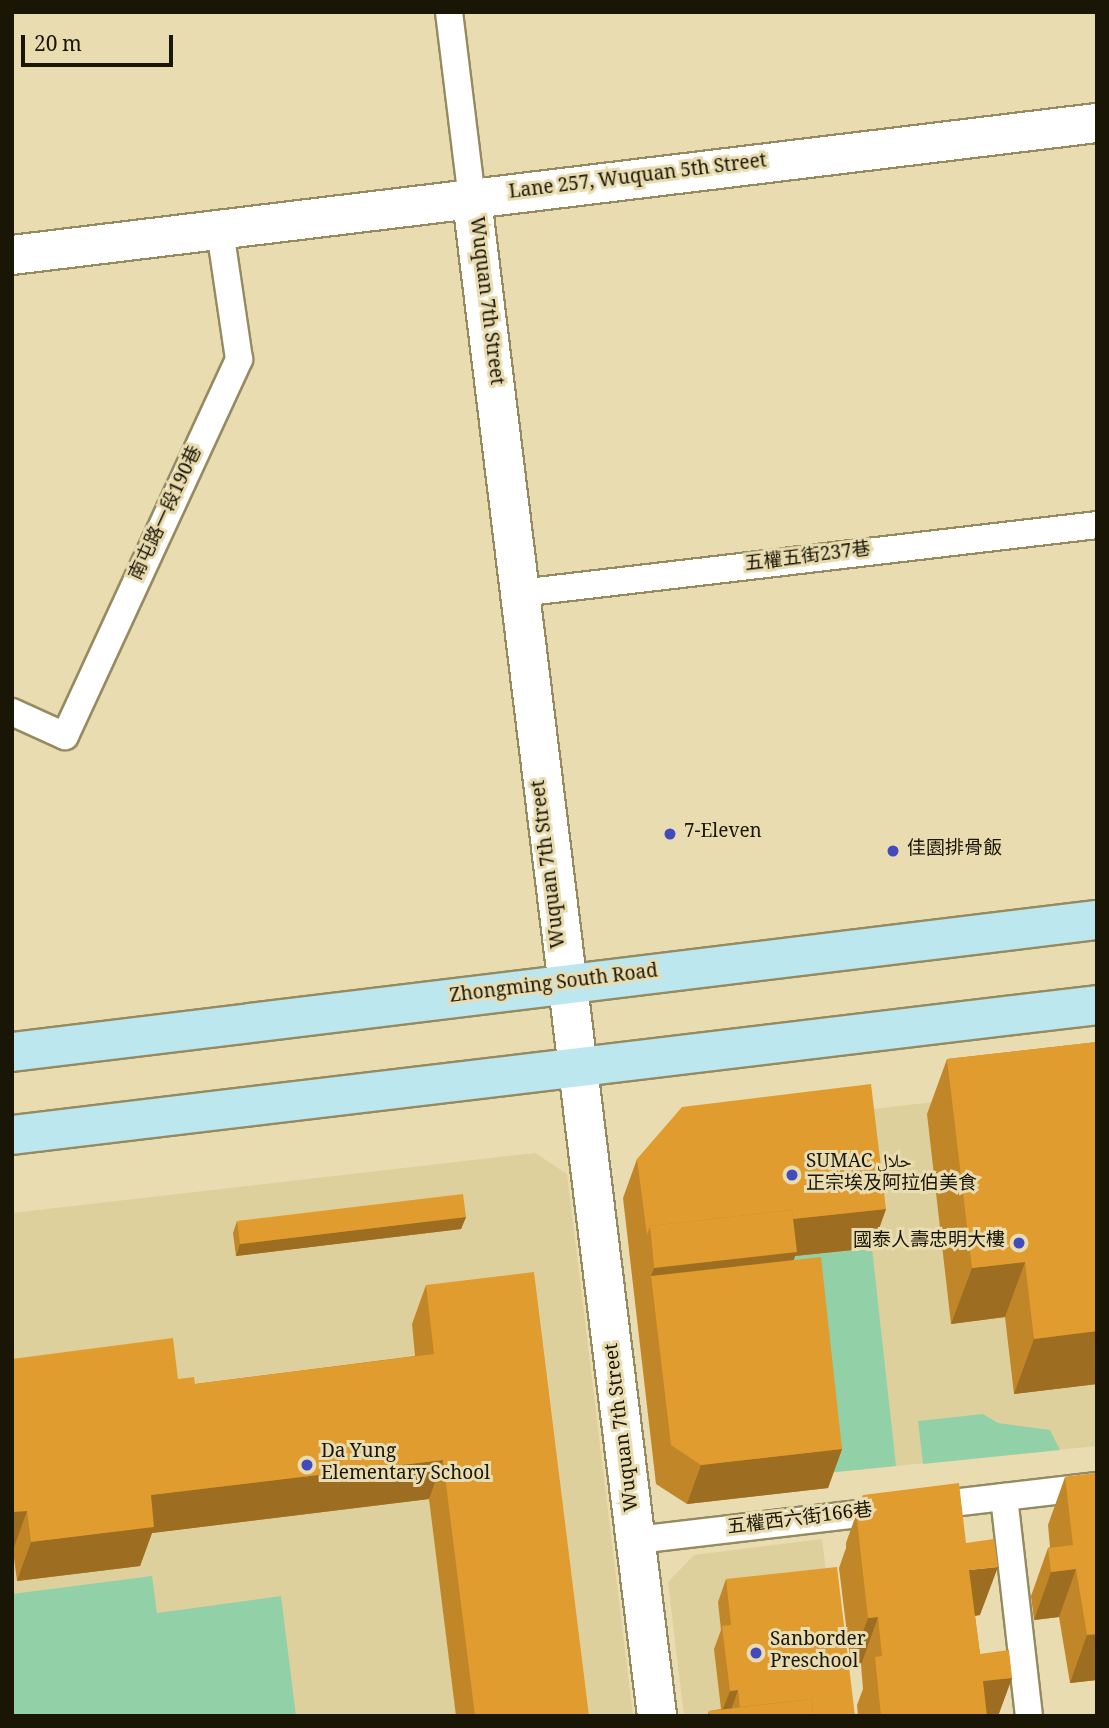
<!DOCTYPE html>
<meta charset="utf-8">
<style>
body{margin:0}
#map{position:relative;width:1109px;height:1728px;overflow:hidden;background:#e8dcb0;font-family:Georgia,"Noto Naskh Arabic","Noto Sans TC",serif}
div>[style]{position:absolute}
.built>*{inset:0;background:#ded09c}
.green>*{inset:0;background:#92d1a7}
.roads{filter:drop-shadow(2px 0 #958a60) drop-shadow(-2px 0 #958a60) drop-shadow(0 2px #958a60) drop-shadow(0 -2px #958a60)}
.service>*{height:26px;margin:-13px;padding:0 13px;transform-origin:13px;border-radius:13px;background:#fff}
.minor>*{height:38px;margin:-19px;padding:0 19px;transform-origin:19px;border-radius:19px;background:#fff}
.secondary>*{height:38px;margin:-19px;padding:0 19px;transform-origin:19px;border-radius:19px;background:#bde7ef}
.wall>*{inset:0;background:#c18628}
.shaded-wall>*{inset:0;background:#9d6d21}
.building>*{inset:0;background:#e09c2f}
.dots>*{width:19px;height:19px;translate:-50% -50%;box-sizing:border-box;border:4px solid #e8dcb0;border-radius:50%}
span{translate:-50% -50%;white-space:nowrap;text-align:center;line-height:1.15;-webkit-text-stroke:6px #e8dcb0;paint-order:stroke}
.street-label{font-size:19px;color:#1a1606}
.poi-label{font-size:19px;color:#1a1606}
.left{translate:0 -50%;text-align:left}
.right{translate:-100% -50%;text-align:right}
.frame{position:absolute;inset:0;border:14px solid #1a1606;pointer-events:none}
.scale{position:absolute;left:21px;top:35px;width:152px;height:32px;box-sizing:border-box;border:4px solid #1a1606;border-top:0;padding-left:9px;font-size:21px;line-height:24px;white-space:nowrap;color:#1a1606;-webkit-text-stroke:5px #e8dcb0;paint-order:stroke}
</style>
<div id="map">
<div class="built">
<i style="clip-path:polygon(1097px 1083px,1097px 1446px,826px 1473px,785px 1257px,871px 1247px,856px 1111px)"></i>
<i style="clip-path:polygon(535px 1153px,567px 1174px,633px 1716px,12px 1716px,12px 1213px)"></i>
<i style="clip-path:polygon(822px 1539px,844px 1716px,684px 1716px,668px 1582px,694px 1555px)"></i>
</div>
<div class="green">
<i style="clip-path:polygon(872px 1248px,896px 1466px,826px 1473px,785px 1257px)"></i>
<i style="clip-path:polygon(983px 1414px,998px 1423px,1050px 1430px,1060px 1450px,923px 1464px,918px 1421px)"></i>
<i style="clip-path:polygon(152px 1576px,157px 1613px,281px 1596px,296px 1716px,12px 1716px,12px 1594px)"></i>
</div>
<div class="roads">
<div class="service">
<i style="left:449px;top:12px;width:189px;rotate:83deg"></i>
<i style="left:520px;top:593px;width:581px;rotate:-6.72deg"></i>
<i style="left:12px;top:712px;width:58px;rotate:24.4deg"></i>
<i style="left:65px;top:736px;width:415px;rotate:-65.2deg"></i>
<i style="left:239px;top:359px;width:130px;rotate:-98.4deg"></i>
<i style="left:1004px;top:1497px;width:220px;rotate:83.5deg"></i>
<i style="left:637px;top:1540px;width:463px;rotate:-6.7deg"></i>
</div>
<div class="minor">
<i style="left:472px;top:200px;width:1527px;rotate:83.04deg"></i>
<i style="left:12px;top:255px;width:1093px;rotate:-6.94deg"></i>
</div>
<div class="secondary">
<i style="left:12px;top:1052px;width:1093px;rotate:-6.94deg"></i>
<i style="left:12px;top:1135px;width:1093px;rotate:-6.83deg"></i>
</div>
</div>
<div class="wall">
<i style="clip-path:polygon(1097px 1042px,1097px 1384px,1014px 1394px,1005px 1317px,951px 1324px,927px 1114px,947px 1059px)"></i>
<i style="clip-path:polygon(637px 1159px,886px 1209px,872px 1248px,795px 1256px,794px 1260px,842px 1449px,828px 1488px,687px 1504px,656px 1484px,623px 1198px)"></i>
<i style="clip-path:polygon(466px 1217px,461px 1229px,236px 1256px,233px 1233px,237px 1221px)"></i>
<i style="clip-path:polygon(426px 1285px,589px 1716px,456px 1716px,429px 1499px,152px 1533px,140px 1566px,17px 1581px,13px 1550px,12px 1550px,12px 1359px,178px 1379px,195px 1384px,415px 1356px,412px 1324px)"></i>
<i style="clip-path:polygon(1097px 1473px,1097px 1680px,1070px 1683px,1059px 1617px,1034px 1620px,1031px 1596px,1048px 1548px,1050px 1547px,1048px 1525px,1065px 1477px)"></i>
<i style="clip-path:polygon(863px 1495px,966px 1543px,980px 1615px,975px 1616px,980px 1654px,1012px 1678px,998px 1716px,858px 1716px,857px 1705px,863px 1689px,861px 1665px,851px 1666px,839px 1568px,846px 1548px,846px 1543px)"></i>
<i style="clip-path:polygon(726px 1579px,855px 1716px,707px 1716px,709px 1711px,721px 1709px,714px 1649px,721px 1630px,718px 1602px)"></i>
</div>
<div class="shaded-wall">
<i style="clip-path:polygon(886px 1209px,872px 1248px,795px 1256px,779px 1300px,651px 1276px,654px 1268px,651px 1234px)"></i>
<i style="clip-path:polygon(466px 1217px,461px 1229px,236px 1256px,240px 1244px)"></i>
<i style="clip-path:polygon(1025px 1262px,1005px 1317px,951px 1324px,972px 1268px)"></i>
<i style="clip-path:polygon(1097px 1331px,1097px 1384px,1014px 1394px,1034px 1339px)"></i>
<i style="clip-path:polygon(842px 1449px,828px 1488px,687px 1504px,701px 1465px)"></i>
<i style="clip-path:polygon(443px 1460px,429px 1499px,152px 1533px,140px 1566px,17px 1581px,31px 1542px,151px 1495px)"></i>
<i style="clip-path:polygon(27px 1511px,13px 1550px,12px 1550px,12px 1512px)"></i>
<i style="clip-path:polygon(998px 1567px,980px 1615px,952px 1618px,969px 1570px)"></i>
<i style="clip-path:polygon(1076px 1569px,1059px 1617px,1034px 1620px,1051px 1572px)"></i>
<i style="clip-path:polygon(878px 1617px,861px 1665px,851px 1666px,868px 1618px)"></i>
<i style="clip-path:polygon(1097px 1634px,1097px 1680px,1070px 1683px,1087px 1635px)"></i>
<i style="clip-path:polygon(1012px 1678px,998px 1716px,970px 1716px,983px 1681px)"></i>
<i style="clip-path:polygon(738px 1690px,730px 1713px,721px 1714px,730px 1691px)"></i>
</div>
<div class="building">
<i style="clip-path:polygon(1097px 1042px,1097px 1331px,1034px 1339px,1025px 1262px,972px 1268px,947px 1059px)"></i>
<i style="clip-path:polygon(871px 1084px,886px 1209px,793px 1219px,792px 1210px,650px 1226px,647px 1235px,637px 1159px,682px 1107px)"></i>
<i style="clip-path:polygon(463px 1194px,466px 1217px,240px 1244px,237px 1221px)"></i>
<i style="clip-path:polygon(792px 1210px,797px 1252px,654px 1268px,650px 1226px)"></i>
<i style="clip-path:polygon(821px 1257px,842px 1449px,701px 1465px,671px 1445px,651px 1276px)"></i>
<i style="clip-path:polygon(534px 1272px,589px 1716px,475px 1716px,443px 1460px,151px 1495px,154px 1527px,31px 1542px,27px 1511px,12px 1512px,12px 1359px,173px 1338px,178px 1379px,194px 1377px,195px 1384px,434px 1354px,426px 1285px)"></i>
<i style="clip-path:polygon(1097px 1473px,1097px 1634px,1087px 1635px,1076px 1569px,1051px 1572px,1048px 1548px,1073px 1545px,1065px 1477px)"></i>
<i style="clip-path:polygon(959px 1483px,966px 1543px,994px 1539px,998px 1567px,969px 1570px,980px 1654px,1009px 1650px,1012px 1678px,983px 1681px,987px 1716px,881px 1716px,875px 1657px,882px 1656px,878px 1617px,868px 1618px,857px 1520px,866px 1519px,863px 1495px)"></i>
<i style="clip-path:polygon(837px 1567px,855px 1716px,813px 1716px,812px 1699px,740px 1707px,738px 1690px,730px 1691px,722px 1626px,731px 1625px,726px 1579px)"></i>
<i style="clip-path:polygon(812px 1699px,813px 1716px,709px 1716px,709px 1711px)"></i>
</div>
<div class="dots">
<i style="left:670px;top:834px;background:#424abe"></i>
<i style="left:893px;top:851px;background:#424abe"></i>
<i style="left:792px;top:1175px;background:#424abe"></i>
<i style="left:1019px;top:1243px;background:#424abe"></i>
<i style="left:307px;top:1465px;background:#424abe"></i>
<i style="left:756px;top:1653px;background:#424abe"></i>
</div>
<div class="street-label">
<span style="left:638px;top:179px;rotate:-7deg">Lane 257, Wuquan 5th Street</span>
<span style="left:484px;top:301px;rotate:83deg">Wuquan 7th Street</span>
<span style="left:168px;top:514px;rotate:-65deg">南屯路一段190巷</span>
<span style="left:808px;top:559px;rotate:-7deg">五權五街237巷</span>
<span style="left:551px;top:864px;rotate:-97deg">Wuquan 7th Street</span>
<span style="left:554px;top:986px;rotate:-7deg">Zhongming South Road</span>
<span style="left:624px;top:1427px;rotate:-97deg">Wuquan 7th Street</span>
<span style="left:800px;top:1521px;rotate:-7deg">五權西六街166巷</span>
</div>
<div class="poi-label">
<span class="left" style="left:684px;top:834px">7-Eleven</span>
<span class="left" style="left:907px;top:851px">佳園排骨飯</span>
<span class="left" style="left:806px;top:1175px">SUMAC حلال<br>正宗埃及阿拉伯美食</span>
<span class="right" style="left:1005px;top:1243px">國泰人壽忠明大樓</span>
<span class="left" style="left:321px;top:1465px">Da Yung<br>Elementary School</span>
<span class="left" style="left:770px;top:1653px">Sanborder<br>Preschool</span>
</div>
<div class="frame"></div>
<div class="scale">20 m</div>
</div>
